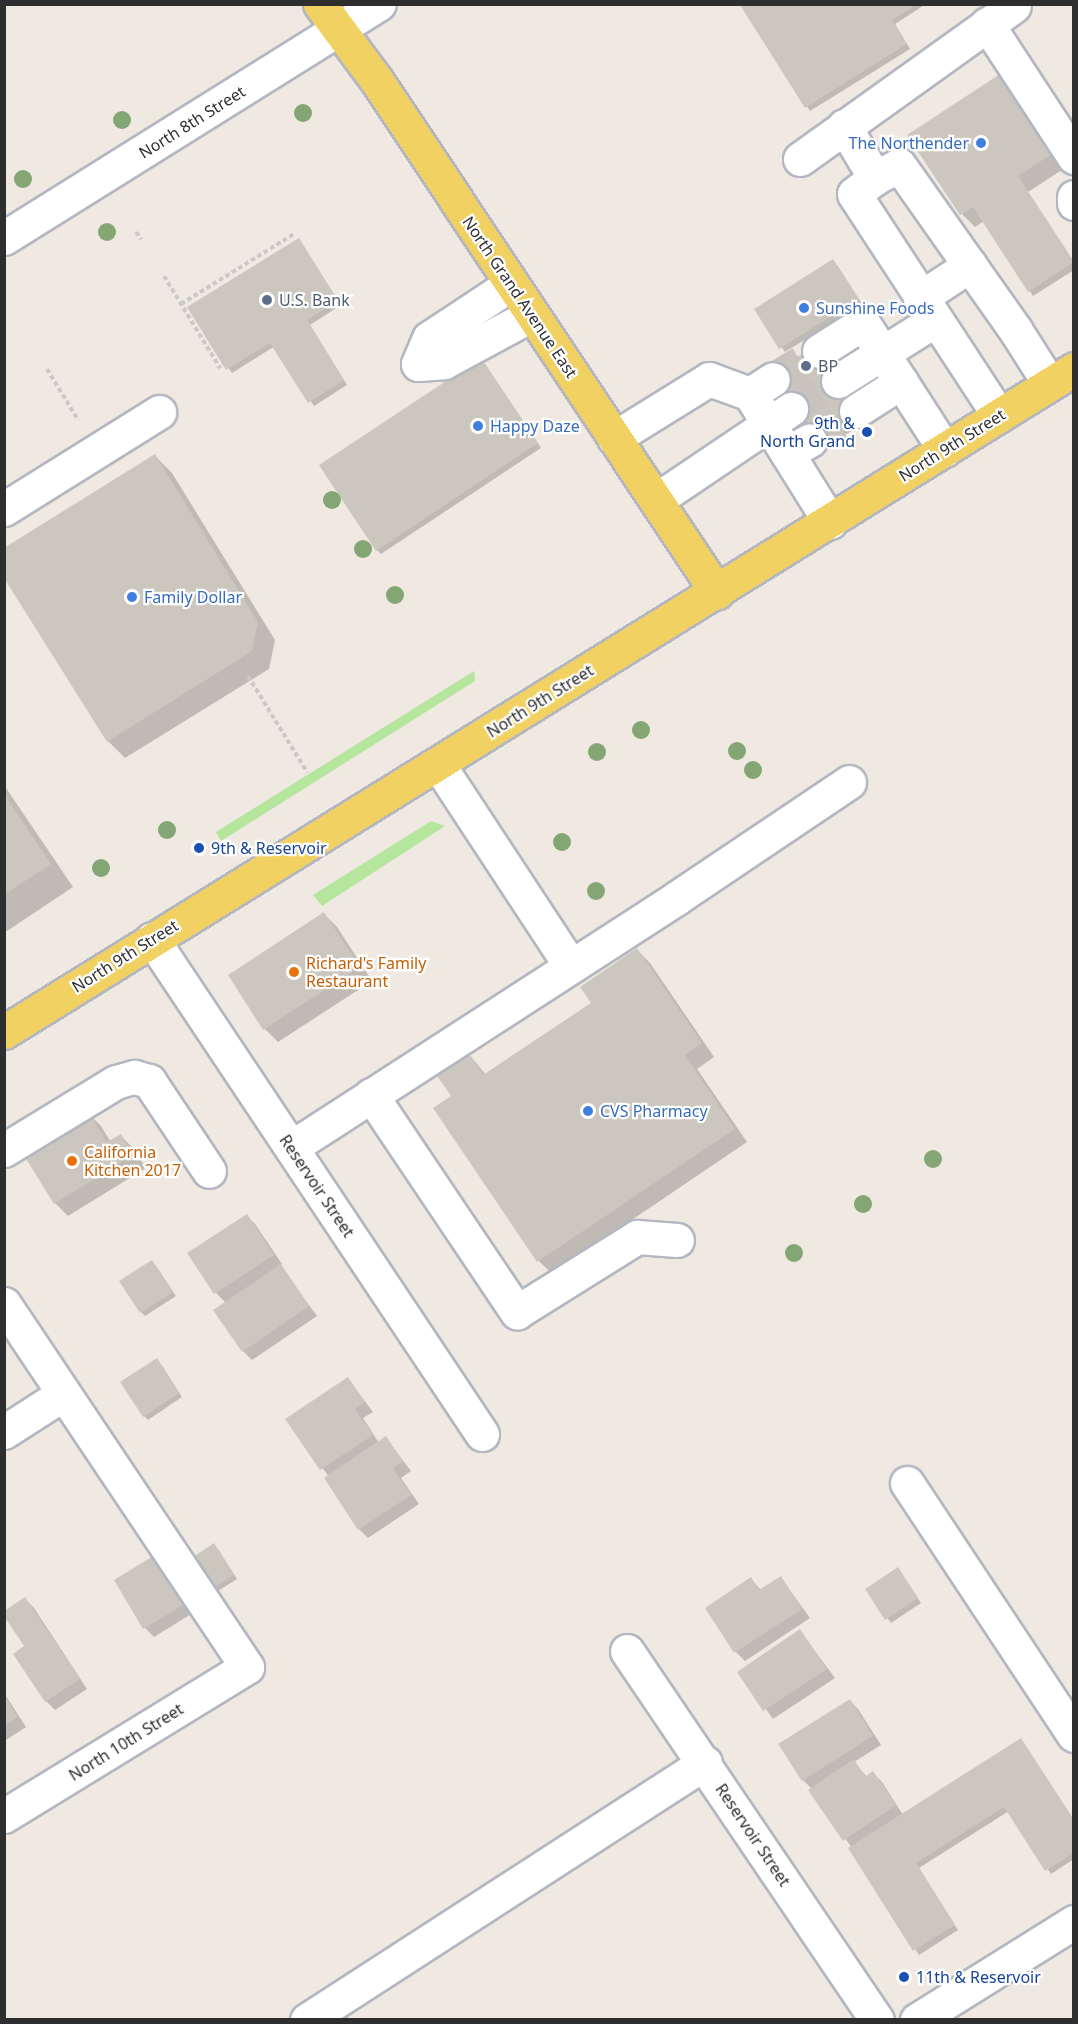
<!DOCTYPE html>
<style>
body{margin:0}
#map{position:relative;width:1078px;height:2024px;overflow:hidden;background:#efe9e1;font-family:"Noto Sans",sans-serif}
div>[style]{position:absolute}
.green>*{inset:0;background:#b6e59e}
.shadow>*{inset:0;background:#0003}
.building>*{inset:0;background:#cbc7bf}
.minor-tunnel>*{height:33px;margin-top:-16.5px;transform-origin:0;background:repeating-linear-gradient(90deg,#c8c4bd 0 33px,transparent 0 49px)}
.path>*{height:4px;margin-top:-2px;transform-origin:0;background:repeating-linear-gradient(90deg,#c9c9c9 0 4.5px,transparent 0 7.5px)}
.roads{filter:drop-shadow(2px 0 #b4b7c1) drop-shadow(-2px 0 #b4b7c1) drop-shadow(0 2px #b4b7c1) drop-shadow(0 -2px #b4b7c1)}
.minor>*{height:33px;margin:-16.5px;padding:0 16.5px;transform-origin:16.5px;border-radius:16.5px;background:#fff}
.major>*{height:33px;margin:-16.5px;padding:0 16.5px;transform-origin:16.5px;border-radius:16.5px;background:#f2d163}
.trees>*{width:18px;height:18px;margin:-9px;border-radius:50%;background:#84a574}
.dots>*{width:16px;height:16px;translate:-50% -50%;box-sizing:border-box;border:3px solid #fff;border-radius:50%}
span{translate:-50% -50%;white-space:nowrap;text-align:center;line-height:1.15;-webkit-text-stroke:4.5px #fff;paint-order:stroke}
.street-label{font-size:16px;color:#2e2e2e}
.shop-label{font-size:16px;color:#366cbe}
.right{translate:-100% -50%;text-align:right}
.left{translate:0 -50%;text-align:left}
.service-label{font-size:16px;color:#4e5e75}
.transit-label{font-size:16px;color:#164399}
.food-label{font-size:16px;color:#c56008}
.frame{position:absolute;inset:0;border:6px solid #2e2e2e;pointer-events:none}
</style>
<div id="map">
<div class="green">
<i style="clip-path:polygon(474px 671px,475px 681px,221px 841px,216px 832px)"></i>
<i style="clip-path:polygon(431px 821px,445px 826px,322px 906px,313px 895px)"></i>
</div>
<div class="shadow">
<i style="clip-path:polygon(742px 4px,926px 4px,895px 24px,910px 49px,810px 111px)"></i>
<i style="clip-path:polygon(1002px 74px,1068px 166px,1028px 192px,1074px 262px,1074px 270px,1033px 296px,984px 221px,975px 227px,962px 214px)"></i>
<i style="clip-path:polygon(302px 244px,341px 305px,310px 325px,347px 385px,314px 406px,275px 346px,232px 373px,189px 308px)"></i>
<i style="clip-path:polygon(837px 265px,862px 304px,785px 352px,756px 310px)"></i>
<i style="clip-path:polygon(820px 351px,864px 423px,821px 450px)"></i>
<i style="clip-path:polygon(485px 364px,541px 448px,381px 554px,377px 550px)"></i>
<i style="clip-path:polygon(155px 456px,172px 473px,275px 640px,269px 669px,125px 758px,108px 741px)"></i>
<i style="clip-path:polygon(4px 785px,73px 887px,4px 933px)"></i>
<i style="clip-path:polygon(324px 914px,337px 927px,372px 981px,278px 1042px,265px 1029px,230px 976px)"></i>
<i style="clip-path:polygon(637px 950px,650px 963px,714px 1057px,697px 1069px,747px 1142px,552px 1274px,539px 1261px,453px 1097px,463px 1047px,486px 1075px,593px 1003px)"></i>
<i style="clip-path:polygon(88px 1113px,101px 1126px,110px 1141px,120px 1135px,134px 1149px,146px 1168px,68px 1216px,55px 1203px)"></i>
<i style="clip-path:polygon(247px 1216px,255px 1224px,282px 1264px,280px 1265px,317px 1316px,252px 1360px,243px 1351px,226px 1303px,216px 1293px,189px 1254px)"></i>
<i style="clip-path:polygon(156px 1266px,176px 1296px,145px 1316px,141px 1312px)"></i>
<i style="clip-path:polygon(161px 1364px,182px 1397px,148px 1420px,144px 1416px)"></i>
<i style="clip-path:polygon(348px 1379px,373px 1412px,363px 1418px,379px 1443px,386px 1438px,411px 1471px,401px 1478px,419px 1504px,368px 1538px,359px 1529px,329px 1477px,288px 1420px)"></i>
<i style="clip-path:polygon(218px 1549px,237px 1579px,218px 1591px,214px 1587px)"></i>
<i style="clip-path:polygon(158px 1555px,196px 1611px,154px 1637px,145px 1628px,116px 1581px)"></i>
<i style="clip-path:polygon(898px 1569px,921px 1603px,891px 1623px,867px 1589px)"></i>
<i style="clip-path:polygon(781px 1578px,810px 1618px,745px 1661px,736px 1652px,707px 1608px,751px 1579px,761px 1590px)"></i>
<i style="clip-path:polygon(25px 1599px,34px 1608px,87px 1689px,55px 1710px,46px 1701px,27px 1647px)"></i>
<i style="clip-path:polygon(800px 1631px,835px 1678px,773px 1719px,739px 1672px)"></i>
<i style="clip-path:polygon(4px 1693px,26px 1727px,6px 1740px,4px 1738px)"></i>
<i style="clip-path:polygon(850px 1701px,858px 1709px,881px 1745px,854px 1762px,867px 1777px,873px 1773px,882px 1782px,903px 1815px,1021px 1740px,1074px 1820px,1074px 1859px,1051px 1874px,1009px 1811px,919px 1868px,958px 1930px,919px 1955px,850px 1849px,852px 1848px,811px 1790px,812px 1789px,803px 1780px)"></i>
</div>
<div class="building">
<i style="clip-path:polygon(740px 5px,916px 5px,892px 20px,907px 44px,805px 108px)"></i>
<i style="clip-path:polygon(1003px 72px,1055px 152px,1018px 176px,1074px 262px,1028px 292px,973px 207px,960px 215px,907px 135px)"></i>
<i style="clip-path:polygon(299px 238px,338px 301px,307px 320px,344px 380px,308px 403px,270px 343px,226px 370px,187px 307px)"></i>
<i style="clip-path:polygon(833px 259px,859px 299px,779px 349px,754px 309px)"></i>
<i style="clip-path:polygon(816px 345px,861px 419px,815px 447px,770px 374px)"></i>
<i style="clip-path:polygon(481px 358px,538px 443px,376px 551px,319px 465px)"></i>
<i style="clip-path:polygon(155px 454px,258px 622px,252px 651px,107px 742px,4px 578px,4px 548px)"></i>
<i style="clip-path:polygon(4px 794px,51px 864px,4px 895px)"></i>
<i style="clip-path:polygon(324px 912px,360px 967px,263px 1030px,228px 975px)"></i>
<i style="clip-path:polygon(637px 948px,702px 1043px,685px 1055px,735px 1129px,537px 1262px,433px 1108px,451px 1096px,431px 1067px,463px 1045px,483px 1075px,591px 1003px,580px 987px)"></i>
<i style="clip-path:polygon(88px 1111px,107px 1142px,121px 1134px,133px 1155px,54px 1204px,22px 1152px)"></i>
<i style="clip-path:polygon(247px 1214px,274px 1255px,214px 1294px,187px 1253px)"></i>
<i style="clip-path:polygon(152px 1260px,173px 1292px,140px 1313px,119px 1281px)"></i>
<i style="clip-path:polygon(281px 1264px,309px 1306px,242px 1352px,213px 1310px)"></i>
<i style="clip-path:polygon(157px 1358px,179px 1393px,143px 1417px,120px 1382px)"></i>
<i style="clip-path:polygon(348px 1377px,365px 1402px,355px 1409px,373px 1435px,320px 1470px,285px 1419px)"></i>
<i style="clip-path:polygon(386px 1436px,403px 1462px,393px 1468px,411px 1495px,358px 1530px,324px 1478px)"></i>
<i style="clip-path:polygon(214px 1543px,234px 1575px,213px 1588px,193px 1557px)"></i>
<i style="clip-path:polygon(158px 1553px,188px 1602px,143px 1629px,114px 1580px)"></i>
<i style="clip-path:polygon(898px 1567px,918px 1598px,885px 1620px,865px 1589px)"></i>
<i style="clip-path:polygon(781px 1576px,802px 1609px,734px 1653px,705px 1608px,751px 1577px,759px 1590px)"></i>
<i style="clip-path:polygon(25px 1597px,80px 1679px,45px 1702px,13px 1654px,24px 1646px,4px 1616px,4px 1611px)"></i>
<i style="clip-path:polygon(800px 1629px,827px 1669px,763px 1711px,737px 1672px)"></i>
<i style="clip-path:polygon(4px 1696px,18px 1717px,4px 1726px)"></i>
<i style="clip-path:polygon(850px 1699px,873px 1736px,802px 1781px,778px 1744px)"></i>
<i style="clip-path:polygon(1021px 1738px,1074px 1820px,1074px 1853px,1045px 1871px,1004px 1807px,916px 1863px,955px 1925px,913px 1951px,848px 1848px)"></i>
<i style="clip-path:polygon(854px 1759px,865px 1777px,873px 1771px,896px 1805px,843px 1841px,808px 1790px)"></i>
</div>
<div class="minor-tunnel">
<i style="left:773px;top:379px;width:54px;rotate:-31.3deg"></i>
<i style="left:791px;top:409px;width:55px;rotate:-30.8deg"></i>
<i style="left:810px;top:440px;width:54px;rotate:-32.2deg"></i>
</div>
<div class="path">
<i style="left:136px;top:232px;width:9px;rotate:54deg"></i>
<i style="left:164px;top:276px;width:108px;rotate:58.7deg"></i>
<i style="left:181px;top:304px;width:133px;rotate:-31.8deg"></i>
<i style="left:47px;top:369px;width:60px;rotate:58.7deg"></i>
<i style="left:248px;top:676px;width:113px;rotate:58.4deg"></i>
</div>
<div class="roads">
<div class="minor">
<i style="left:987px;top:24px;width:159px;rotate:56.8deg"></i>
<i style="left:844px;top:126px;width:61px;rotate:59.2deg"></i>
<i style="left:875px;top:178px;width:27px;rotate:-28deg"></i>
<i style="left:899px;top:165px;width:203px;rotate:54.8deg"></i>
<i style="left:1016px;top:331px;width:62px;rotate:57.6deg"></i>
<i style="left:800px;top:159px;width:263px;rotate:-35.6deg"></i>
<i style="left:875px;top:178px;width:26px;rotate:143deg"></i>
<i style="left:854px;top:194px;width:265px;rotate:56.8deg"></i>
<i style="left:1074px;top:197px;width:6px;rotate:90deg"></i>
<i style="left:4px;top:238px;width:442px;rotate:-32deg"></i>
<i style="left:511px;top:284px;width:98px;rotate:146.6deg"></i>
<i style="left:429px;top:338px;width:28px;rotate:113deg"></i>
<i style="left:418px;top:364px;width:26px;rotate:-4deg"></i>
<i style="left:444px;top:362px;width:99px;rotate:-28.4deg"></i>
<i style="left:920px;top:298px;width:60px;rotate:-33.4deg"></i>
<i style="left:819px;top:351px;width:52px;rotate:-32.5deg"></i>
<i style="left:863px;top:323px;width:151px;rotate:57.2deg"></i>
<i style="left:838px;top:381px;width:115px;rotate:-32.2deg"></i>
<i style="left:750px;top:394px;width:27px;rotate:-33deg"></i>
<i style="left:856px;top:411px;width:54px;rotate:-32.8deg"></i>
<i style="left:614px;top:438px;width:112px;rotate:-31.8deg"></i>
<i style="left:709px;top:379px;width:44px;rotate:20.1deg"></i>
<i style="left:750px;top:394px;width:151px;rotate:58deg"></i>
<i style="left:787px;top:453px;width:26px;rotate:-29deg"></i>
<i style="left:656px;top:500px;width:163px;rotate:-34deg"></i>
<i style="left:4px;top:509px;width:183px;rotate:-32deg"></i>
<i style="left:438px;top:764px;width:240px;rotate:56.7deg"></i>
<i style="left:152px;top:939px;width:595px;rotate:56.31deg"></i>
<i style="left:371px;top:1095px;width:262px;rotate:56.1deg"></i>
<i style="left:517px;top:1312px;width:142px;rotate:-32deg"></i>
<i style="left:637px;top:1237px;width:40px;rotate:4.3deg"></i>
<i style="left:292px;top:1147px;width:460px;rotate:-32.9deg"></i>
<i style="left:678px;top:897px;width:206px;rotate:-33.9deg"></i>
<i style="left:4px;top:1150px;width:131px;rotate:-31.3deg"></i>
<i style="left:116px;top:1082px;width:19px;rotate:-16deg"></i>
<i style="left:134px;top:1077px;width:16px;rotate:15deg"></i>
<i style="left:149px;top:1081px;width:108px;rotate:56.3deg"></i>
<i style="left:4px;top:1304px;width:437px;rotate:56.2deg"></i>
<i style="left:247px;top:1667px;width:285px;rotate:148.5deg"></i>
<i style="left:4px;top:1432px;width:70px;rotate:-32.8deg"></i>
<i style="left:907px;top:1483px;width:302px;rotate:56.5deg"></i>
<i style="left:627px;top:1651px;width:446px;rotate:55.9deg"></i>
<i style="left:307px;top:2020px;width:474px;rotate:-32.9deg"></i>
<i style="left:917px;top:2020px;width:185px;rotate:-32deg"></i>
</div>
<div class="major">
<i style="left:320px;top:4px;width:96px;rotate:53.5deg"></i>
<i style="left:377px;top:81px;width:614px;rotate:56.36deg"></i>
<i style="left:4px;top:1032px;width:1259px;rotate:-31.78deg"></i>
</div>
</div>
<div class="trees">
<i style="left:303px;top:113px"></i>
<i style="left:122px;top:120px"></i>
<i style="left:23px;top:179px"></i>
<i style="left:107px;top:232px"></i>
<i style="left:332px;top:500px"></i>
<i style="left:363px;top:549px"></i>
<i style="left:395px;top:595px"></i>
<i style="left:641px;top:730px"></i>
<i style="left:737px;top:751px"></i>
<i style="left:597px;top:752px"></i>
<i style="left:753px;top:770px"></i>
<i style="left:167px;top:830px"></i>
<i style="left:562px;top:842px"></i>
<i style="left:101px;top:868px"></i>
<i style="left:596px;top:891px"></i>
<i style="left:933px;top:1159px"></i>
<i style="left:863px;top:1204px"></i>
<i style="left:794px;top:1253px"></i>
</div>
<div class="dots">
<i style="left:981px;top:143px;background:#3f7fe0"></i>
<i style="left:267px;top:300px;background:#5c6f8a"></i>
<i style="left:804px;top:308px;background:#3f7fe0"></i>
<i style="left:806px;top:366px;background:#5c6f8a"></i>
<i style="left:478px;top:426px;background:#3f7fe0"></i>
<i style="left:867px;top:432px;background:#1a4fb4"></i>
<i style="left:132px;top:597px;background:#3f7fe0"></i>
<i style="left:199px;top:848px;background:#1a4fb4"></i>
<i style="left:294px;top:972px;background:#e8710a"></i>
<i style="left:588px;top:1111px;background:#3f7fe0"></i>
<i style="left:72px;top:1161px;background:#e8710a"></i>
<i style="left:904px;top:1977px;background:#1a4fb4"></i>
</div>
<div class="street-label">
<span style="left:192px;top:122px;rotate:-32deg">North 8th Street</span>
<span style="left:520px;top:297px;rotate:56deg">North Grand Avenue East</span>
<span style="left:952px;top:445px;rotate:-32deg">North 9th Street</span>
<span style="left:540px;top:701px;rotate:-32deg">North 9th Street</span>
<span style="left:125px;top:956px;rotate:-32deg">North 9th Street</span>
<span style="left:317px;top:1186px;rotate:56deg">Reservoir Street</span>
<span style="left:126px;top:1742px;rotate:-32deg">North 10th Street</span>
<span style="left:753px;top:1835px;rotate:56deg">Reservoir Street</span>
</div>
<div class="shop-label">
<span class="right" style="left:969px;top:143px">The Northender</span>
<span class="left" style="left:816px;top:308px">Sunshine Foods</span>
<span class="left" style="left:490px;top:426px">Happy Daze</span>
<span class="left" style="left:144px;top:597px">Family Dollar</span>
<span class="left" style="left:600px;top:1111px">CVS Pharmacy</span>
</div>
<div class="service-label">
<span class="left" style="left:279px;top:300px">U.S. Bank</span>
<span class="left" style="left:818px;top:366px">BP</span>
</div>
<div class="transit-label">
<span class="right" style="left:855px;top:432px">9th &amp;<br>North Grand</span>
<span class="left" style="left:211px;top:848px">9th &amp; Reservoir</span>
<span class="left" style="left:916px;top:1977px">11th &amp; Reservoir</span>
</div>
<div class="food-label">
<span class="left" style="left:306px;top:972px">Richard's Family<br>Restaurant</span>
<span class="left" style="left:84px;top:1161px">California<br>Kitchen 2017</span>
</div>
<div class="frame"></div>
</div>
